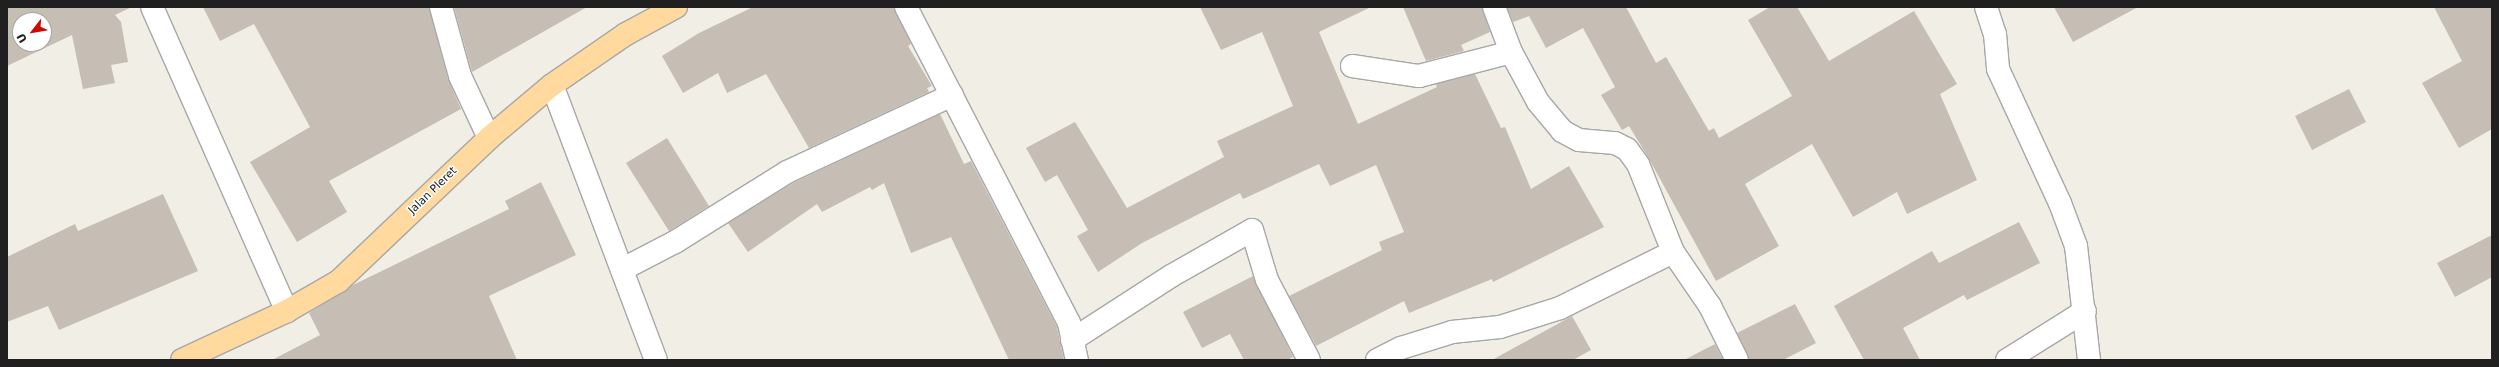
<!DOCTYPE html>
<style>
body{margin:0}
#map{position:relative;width:2499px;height:367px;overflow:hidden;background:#f1eee6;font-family:"DejaVu Sans",sans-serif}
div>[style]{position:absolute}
.building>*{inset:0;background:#c6bdb5}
.roads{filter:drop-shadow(1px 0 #a7a7a7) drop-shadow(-1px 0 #a7a7a7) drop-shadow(0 1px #a7a7a7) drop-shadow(0 -1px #a7a7a7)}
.minor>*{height:22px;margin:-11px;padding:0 11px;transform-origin:11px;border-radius:11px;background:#fff}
.major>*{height:22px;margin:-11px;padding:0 11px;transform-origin:11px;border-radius:11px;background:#ffd99d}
span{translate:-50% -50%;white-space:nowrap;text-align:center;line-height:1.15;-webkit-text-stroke:3px #fff;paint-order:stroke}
.street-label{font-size:11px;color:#202020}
.frame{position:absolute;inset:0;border:8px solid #202020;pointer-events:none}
.north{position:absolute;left:12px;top:12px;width:40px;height:40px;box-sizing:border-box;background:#fff;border:1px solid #a6a6a6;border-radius:50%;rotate:239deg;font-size:11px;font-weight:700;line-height:16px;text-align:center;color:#202020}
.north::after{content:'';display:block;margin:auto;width:14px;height:18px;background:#d00900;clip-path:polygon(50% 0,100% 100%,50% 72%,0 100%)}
</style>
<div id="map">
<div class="building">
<i style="clip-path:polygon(evenodd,7px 7px,132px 7px,115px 15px,121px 22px,128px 62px,111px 65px,115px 83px,83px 89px,72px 35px,7px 66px,7px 7px,20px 20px,44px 20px,44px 44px,20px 44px,20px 20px)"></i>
<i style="clip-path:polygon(203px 7px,429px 7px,448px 79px,461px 109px,329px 181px,347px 212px,297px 242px,250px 162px,310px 127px,254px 24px,220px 41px)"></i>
<i style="clip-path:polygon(454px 7px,587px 7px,472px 72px)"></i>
<i style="clip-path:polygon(753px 7px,894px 7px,911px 44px,908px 46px,932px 86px,927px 88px,929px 92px,809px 148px,766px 74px,727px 93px,718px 73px,683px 93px,662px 56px,699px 33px)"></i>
<i style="clip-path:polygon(1200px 7px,1371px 7px,1319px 32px,1358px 124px,1437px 87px,1436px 84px,1475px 74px,1501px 128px,1505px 127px,1531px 189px,1569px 166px,1604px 227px,1493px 282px,1492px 279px,1409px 313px,1404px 301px,1316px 346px,1289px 296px,1382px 250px,1379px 242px,1404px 232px,1376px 165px,1330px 186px,1319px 164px,1243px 199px,1240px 193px,1142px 243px,1098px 272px,1077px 236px,1088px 230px,1057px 175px,1045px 182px,1026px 148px,1075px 122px,1127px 208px,1224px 157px,1217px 141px,1293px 106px,1262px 32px,1221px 50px)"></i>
<i style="clip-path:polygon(1403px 7px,1482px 7px,1490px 32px,1461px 45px,1464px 51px,1426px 61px)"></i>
<i style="clip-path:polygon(1507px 7px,1626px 7px,1656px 63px,1666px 57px,1709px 131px,1714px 128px,1719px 138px,1792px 96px,1748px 20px,1770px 7px,1797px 7px,1829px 61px,1914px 11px,1957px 84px,1940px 94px,1977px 180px,1907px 214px,1897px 192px,1853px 217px,1812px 144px,1745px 184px,1779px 246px,1716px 281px,1648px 157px,1629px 126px,1622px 130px,1601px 95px,1615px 87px,1583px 28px,1546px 48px,1529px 16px,1513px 22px)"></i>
<i style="clip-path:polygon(2054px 7px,2138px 7px,2073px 42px)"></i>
<i style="clip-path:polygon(2434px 7px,2492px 7px,2492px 129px,2459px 148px,2422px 83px,2462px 61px)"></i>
<i style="clip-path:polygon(2349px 89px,2366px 122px,2312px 150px,2295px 116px)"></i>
<i style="clip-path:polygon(940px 114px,964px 164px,971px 161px,1057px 327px,1064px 360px,1009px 360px,951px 237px,911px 253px,884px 183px,872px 190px,870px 187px,822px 212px,817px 204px,748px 252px,728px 223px,793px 183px)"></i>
<i style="clip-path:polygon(667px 138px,709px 206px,669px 231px,626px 163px)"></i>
<i style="clip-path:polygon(541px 182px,576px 255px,489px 296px,517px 360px,272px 360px,320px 335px,309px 313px,353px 285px,509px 209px,505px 201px)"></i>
<i style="clip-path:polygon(163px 194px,198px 271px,59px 330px,48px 306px,7px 322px,7px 257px,75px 224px,78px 231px)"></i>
<i style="clip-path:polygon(2019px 222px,2040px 263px,1967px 300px,1964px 295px,1903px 328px,1920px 360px,1864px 360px,1834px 306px,1932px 251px,1939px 263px)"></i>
<i style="clip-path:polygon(2492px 235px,2492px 277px,2455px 297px,2437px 263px)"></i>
<i style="clip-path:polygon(1253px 276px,1293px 357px,1287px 360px,1244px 360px,1230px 334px,1202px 348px,1183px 312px)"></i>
<i style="clip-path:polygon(1795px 304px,1816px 343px,1783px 360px,1749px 360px,1737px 333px)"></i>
<i style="clip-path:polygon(1572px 316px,1591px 350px,1573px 360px,1492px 360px)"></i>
<i style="clip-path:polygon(1715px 344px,1723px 360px,1684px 360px)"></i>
</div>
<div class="roads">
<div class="minor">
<i style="left:152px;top:7px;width:333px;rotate:66.1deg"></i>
<i style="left:441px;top:7px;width:72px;rotate:74.6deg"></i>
<i style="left:460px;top:76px;width:68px;rotate:64.9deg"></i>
<i style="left:906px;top:7px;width:356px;rotate:62.7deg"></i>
<i style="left:1069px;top:323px;width:38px;rotate:78deg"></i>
<i style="left:1494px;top:7px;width:48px;rotate:69.3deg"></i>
<i style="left:1511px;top:52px;width:57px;rotate:61.6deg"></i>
<i style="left:1538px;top:102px;width:38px;rotate:50deg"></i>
<i style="left:1562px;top:131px;width:19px;rotate:28deg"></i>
<i style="left:1579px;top:140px;width:36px;rotate:5deg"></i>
<i style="left:1615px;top:143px;width:13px;rotate:27deg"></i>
<i style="left:1627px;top:149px;width:19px;rotate:54deg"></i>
<i style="left:1638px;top:164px;width:95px;rotate:68.3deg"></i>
<i style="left:1673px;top:252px;width:65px;rotate:55.6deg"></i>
<i style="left:1710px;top:306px;width:60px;rotate:63.4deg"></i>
<i style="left:1986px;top:7px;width:28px;rotate:72deg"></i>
<i style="left:1995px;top:34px;width:35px;rotate:85deg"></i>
<i style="left:1998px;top:69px;width:148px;rotate:65.2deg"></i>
<i style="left:2060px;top:203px;width:46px;rotate:69.6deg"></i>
<i style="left:2076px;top:246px;width:115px;rotate:83.5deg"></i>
<i style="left:1352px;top:66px;width:68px;rotate:8.5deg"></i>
<i style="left:1419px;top:76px;width:95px;rotate:-14.6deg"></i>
<i style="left:552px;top:85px;width:294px;rotate:69.3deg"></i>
<i style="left:623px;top:269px;width:59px;rotate:-27.4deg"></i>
<i style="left:675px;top:242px;width:132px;rotate:-32deg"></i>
<i style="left:787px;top:172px;width:182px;rotate:-25deg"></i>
<i style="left:1072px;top:340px;width:118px;rotate:-32.9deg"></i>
<i style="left:1171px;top:276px;width:93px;rotate:-29.6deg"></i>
<i style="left:1252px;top:230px;width:52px;rotate:73.3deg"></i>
<i style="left:1267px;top:280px;width:90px;rotate:62.3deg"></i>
<i style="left:1377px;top:360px;width:27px;rotate:-27deg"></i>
<i style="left:1401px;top:348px;width:53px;rotate:-17.4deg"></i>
<i style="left:1452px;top:332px;width:48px;rotate:-5.9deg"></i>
<i style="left:1500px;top:327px;width:63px;rotate:-17.6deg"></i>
<i style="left:1560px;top:308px;width:126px;rotate:-26.4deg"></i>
<i style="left:2007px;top:360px;width:92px;rotate:-32.1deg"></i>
</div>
<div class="major">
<i style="left:182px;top:360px;width:116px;rotate:-25deg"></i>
<i style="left:287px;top:311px;width:60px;rotate:-30deg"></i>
<i style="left:339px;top:281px;width:207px;rotate:-43.6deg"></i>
<i style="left:489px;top:138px;width:82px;rotate:-40.1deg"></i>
<i style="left:552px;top:85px;width:90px;rotate:-34.6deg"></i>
<i style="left:626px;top:34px;width:57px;rotate:-28.4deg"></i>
</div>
</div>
<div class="street-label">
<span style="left:433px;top:191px;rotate:-44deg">Jalan Pleret</span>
</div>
<div class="frame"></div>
<div class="north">U</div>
</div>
